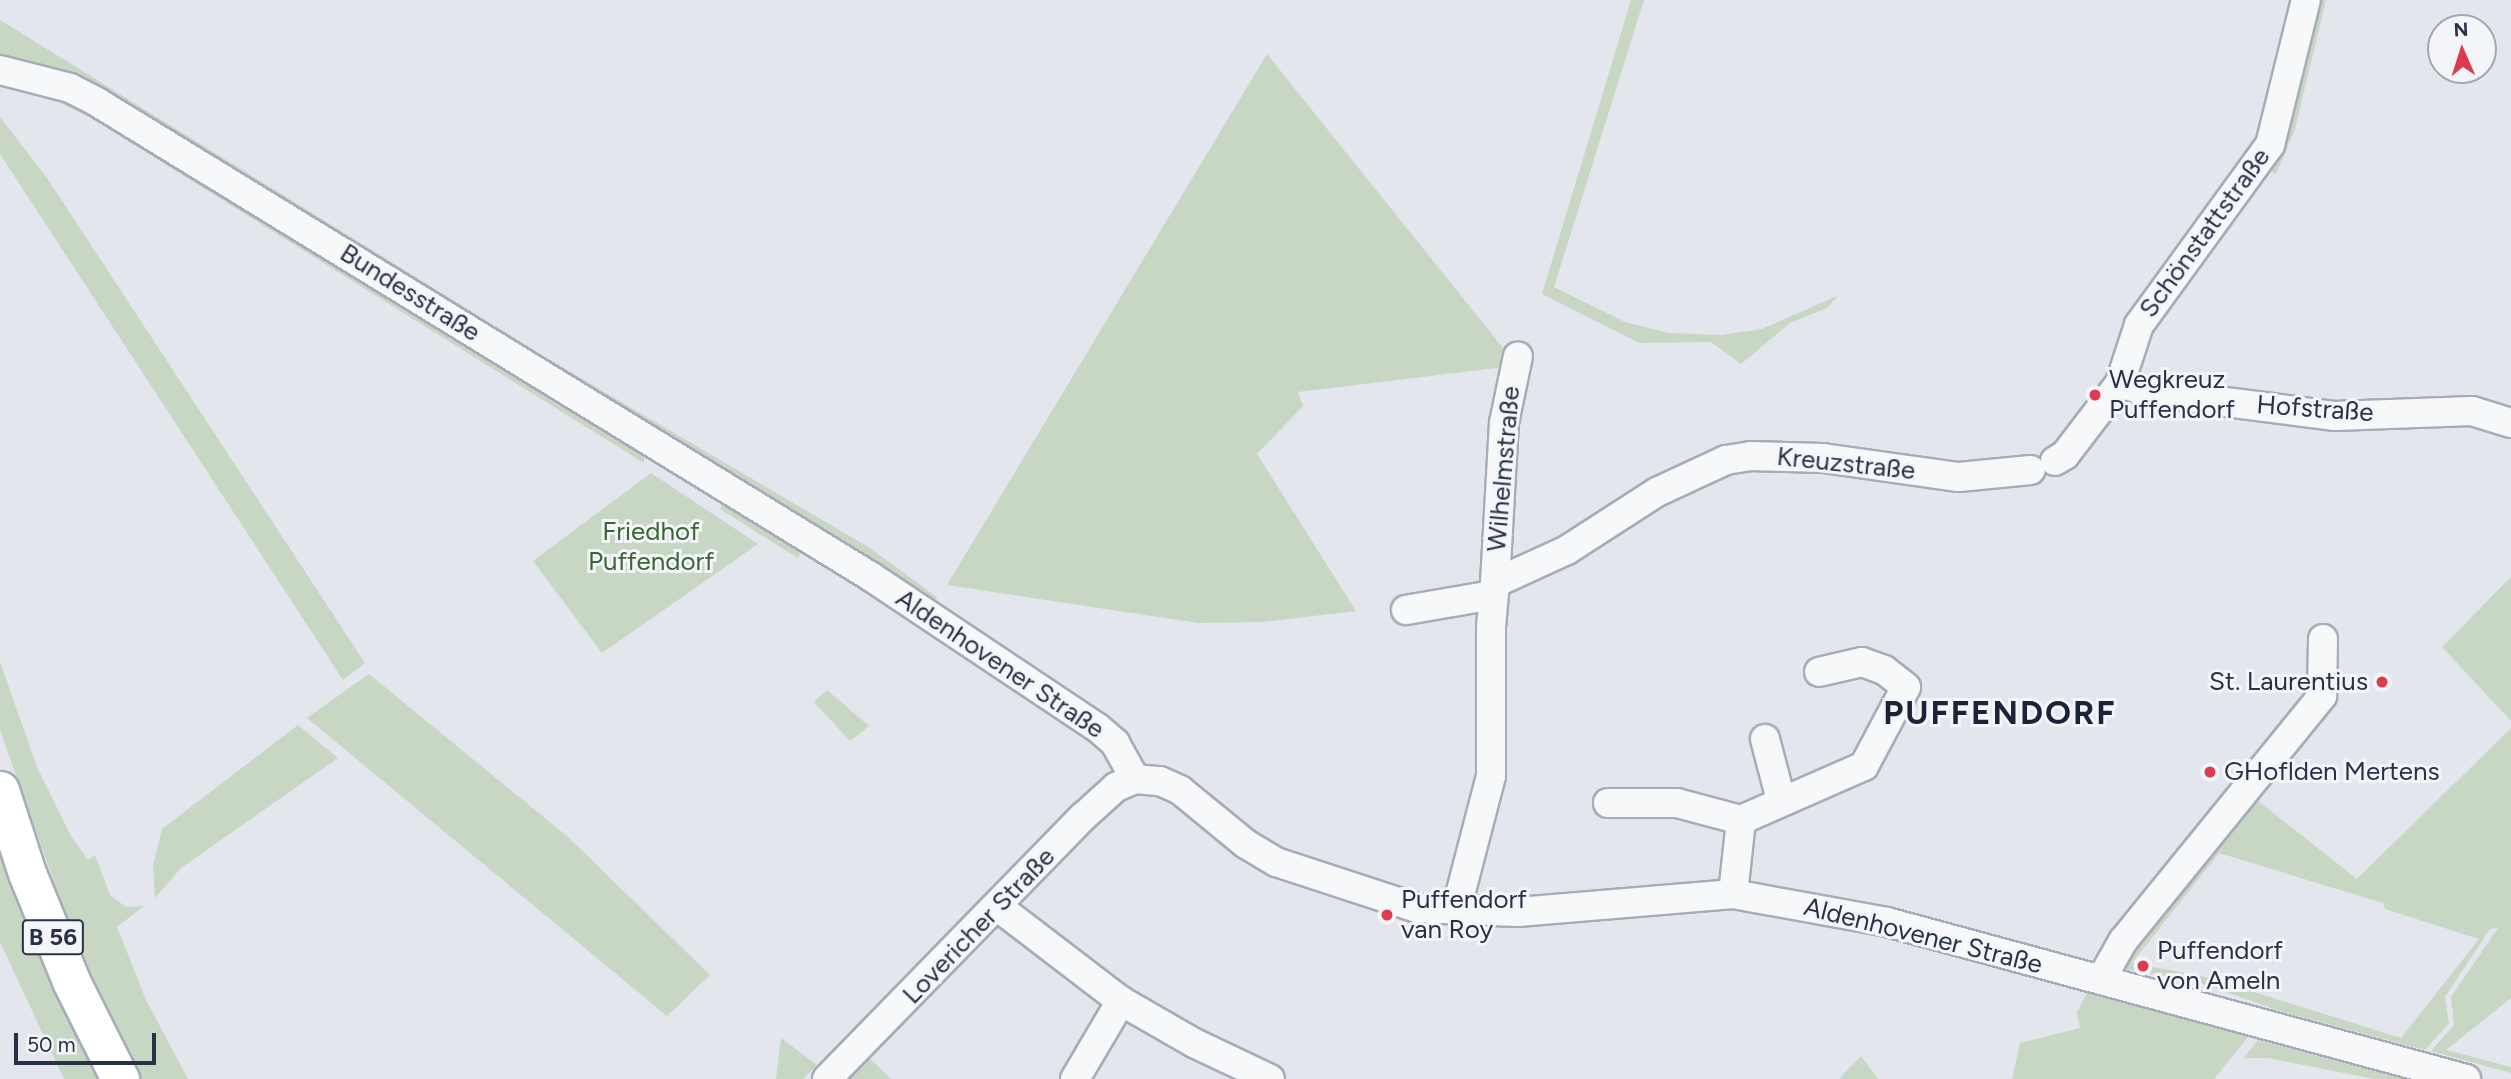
<!DOCTYPE html>
<meta charset="utf-8">
<style>
body{margin:0}
#map{position:relative;width:2511px;height:1079px;overflow:hidden;background:#e3e6ed;font-family:Figtree,sans-serif}
div>[style]{position:absolute}
.green>*{inset:0;background:#c7d7c3}
.roads{filter:drop-shadow(2px 0 #a7acb8) drop-shadow(-2px 0 #a7acb8) drop-shadow(0 2px #a7acb8) drop-shadow(0 -2px #a7acb8)}
.minor>*{height:28px;margin:-14px;padding:0 14px;transform-origin:14px;border-radius:14px;background:#f6f8fa}
.major>*{height:37px;margin:-18.5px;padding:0 18.5px;transform-origin:18.5px;border-radius:18.5px;background:#fff}
.dots>*{width:19px;height:19px;translate:-50% -50%;box-sizing:border-box;border:4px solid #f3f5f9;border-radius:50%}
span{translate:-50% -50%;white-space:nowrap;text-align:center;line-height:1.15;-webkit-text-stroke:6px #f3f5f9;paint-order:stroke}
.shield-label span{padding:2px 5px;background:#f3f5f9;border:2px solid;border-radius:5px;-webkit-text-stroke-width:0}
.shield-label{font-size:24px;color:#283247;font-weight:700}
.street-label{font-size:26px;color:#283247}
.poi-label{font-size:26px;color:#283247}
.left{translate:0 -50%;text-align:left}
.right{translate:-100% -50%;text-align:right}
.park-label{font-size:26px;color:#3b6534}
.district-label{font-size:33px;color:#1a2338;font-weight:700;letter-spacing:2px}
.north{position:absolute;left:2427px;top:14px;width:70px;height:70px;box-sizing:border-box;background:#f3f5f9;border:2px solid #a2a7b2;border-radius:50%;rotate:357deg;font-size:19px;font-weight:700;line-height:28px;text-align:center;color:#283247}
.north::after{content:'';display:block;margin:auto;width:24px;height:32px;background:#de3b4d;clip-path:polygon(50% 0,100% 100%,50% 72%,0 100%)}
.scale{position:absolute;left:14px;top:1033px;width:142px;height:32px;box-sizing:border-box;border:4px solid #283247;border-top:0;padding-left:9px;font-size:21px;line-height:24px;white-space:nowrap;color:#283247;-webkit-text-stroke:5px #f3f5f9;paint-order:stroke}
</style>
<div id="map">
<div class="green">
<i style="clip-path:polygon(1631px 0,1644px 0,1554px 287px,1625px 322px,1669px 333px,1721px 335px,1762px 329px,1839px 295px,1827px 308px,1790px 323px,1741px 364px,1711px 342px,1639px 343px,1542px 294px)"></i>
<i style="clip-path:polygon(2318px 0,2326px 0,2295px 129px,2276px 174px,2268px 170px)"></i>
<i style="clip-path:polygon(0 20px,550px 360px,870px 548px,938px 598px,924px 602px,77px 79px,47px 67px,0 60px)"></i>
<i style="clip-path:polygon(1267px 54px,1507px 353px,1505px 367px,1298px 392px,1303px 406px,1257px 454px,1356px 611px,1264px 622px,1198px 623px,947px 585px)"></i>
<i style="clip-path:polygon(0 82px,65px 97px,644px 451px,644px 463px,91px 118px,53px 99px,0 86px)"></i>
<i style="clip-path:polygon(0 117px,47px 178px,365px 663px,343px 680px,0 154px)"></i>
<i style="clip-path:polygon(651px 473px,758px 544px,602px 653px,533px 561px)"></i>
<i style="clip-path:polygon(723px 503px,770px 524px,802px 548px,798px 558px,720px 509px)"></i>
<i style="clip-path:polygon(2511px 577px,2511px 721px,2442px 647px)"></i>
<i style="clip-path:polygon(0 662px,37px 767px,71px 836px,88px 860px,95px 855px,110px 895px,126px 907px,144px 906px,117px 927px,146px 1000px,188px 1079px,142px 1079px,75px 941px,0 730px)"></i>
<i style="clip-path:polygon(369px 674px,568px 837px,710px 975px,667px 1016px,307px 718px)"></i>
<i style="clip-path:polygon(827px 690px,869px 726px,850px 741px,814px 702px)"></i>
<i style="clip-path:polygon(298px 725px,338px 758px,181px 868px,155px 898px,153px 865px,162px 829px)"></i>
<i style="clip-path:polygon(evenodd,2511px 728px,2511px 998px,2446px 1050px,2511px 1067px,2511px 1073px,2431px 1051px,2454px 1025px,2451px 997px,2498px 928px,2490px 929px,2445px 997px,2449px 1023px,2425px 1050px,2277px 1010px,2197px 982px,2125px 969px,2124px 958px,2252px 796px,2357px 879px,2511px 728px,2219px 853px,2383px 903px,2385px 909px,2479px 939px,2401px 1038px,2206px 977px,2132px 963px,2219px 853px)"></i>
<i style="clip-path:polygon(0 842px,101px 1079px,64px 1079px,0 942px)"></i>
<i style="clip-path:polygon(2090px 987px,2247px 1033px,2247px 1038px,2214px 1079px,2012px 1079px,2020px 1043px,2080px 1028px,2077px 1012px)"></i>
<i style="clip-path:polygon(781px 1038px,817px 1065px,803px 1079px,776px 1079px)"></i>
<i style="clip-path:polygon(2258px 1040px,2381px 1073px,2403px 1079px,2374px 1079px,2268px 1058px,2244px 1058px)"></i>
<i style="clip-path:polygon(867px 1056px,891px 1079px,842px 1079px)"></i>
<i style="clip-path:polygon(1861px 1056px,1878px 1079px,1839px 1079px)"></i>
</div>
<div class="roads">
<div class="minor">
<i style="left:0;top:70px;width:72px;rotate:14.4deg"></i>
<i style="left:70px;top:88px;width:30px;rotate:27deg"></i>
<i style="left:97px;top:102px;width:907px;rotate:31.52deg"></i>
<i style="left:870px;top:576px;width:274px;rotate:33.7deg"></i>
<i style="left:1098px;top:728px;width:23px;rotate:41deg"></i>
<i style="left:1115px;top:743px;width:41px;rotate:60.9deg"></i>
<i style="left:2120px;top:383px;width:29px;rotate:18deg"></i>
<i style="left:2148px;top:392px;width:189px;rotate:7.3deg"></i>
<i style="left:2335px;top:416px;width:137px;rotate:-2.1deg"></i>
<i style="left:2472px;top:411px;width:41px;rotate:17.1deg"></i>
<i style="left:2055px;top:461px;width:12px;rotate:-31deg"></i>
<i style="left:2065px;top:455px;width:91px;rotate:-52.6deg"></i>
<i style="left:2120px;top:383px;width:61px;rotate:-71.9deg"></i>
<i style="left:2139px;top:325px;width:223px;rotate:-54deg"></i>
<i style="left:2270px;top:145px;width:149px;rotate:-76.1deg"></i>
<i style="left:1495px;top:583px;width:160px;rotate:-86.8deg"></i>
<i style="left:1504px;top:423px;width:68px;rotate:-78.2deg"></i>
<i style="left:1406px;top:610px;width:88px;rotate:-9.8deg"></i>
<i style="left:1765px;top:739px;width:63px;rotate:75.3deg"></i>
<i style="left:1608px;top:803px;width:69px"></i>
<i style="left:1677px;top:803px;width:66px;rotate:14.9deg"></i>
<i style="left:1733px;top:894px;width:74px;rotate:-83.8deg"></i>
<i style="left:1741px;top:820px;width:134px;rotate:-23.7deg"></i>
<i style="left:1864px;top:766px;width:89px;rotate:-62deg"></i>
<i style="left:1906px;top:687px;width:28px;rotate:-142deg"></i>
<i style="left:1884px;top:670px;width:23px;rotate:-160deg"></i>
<i style="left:1862px;top:662px;width:44px;rotate:166.9deg"></i>
<i style="left:998px;top:907px;width:155px;rotate:37.4deg"></i>
<i style="left:1121px;top:1001px;width:84px;rotate:29.9deg"></i>
<i style="left:1194px;top:1043px;width:84px;rotate:25.3deg"></i>
<i style="left:1460px;top:912px;width:17px;rotate:-90deg"></i>
<i style="left:1460px;top:895px;width:123px;rotate:-75.4deg"></i>
<i style="left:1491px;top:776px;width:149px;rotate:-90deg"></i>
<i style="left:1491px;top:627px;width:44px;rotate:-84.8deg"></i>
<i style="left:1495px;top:583px;width:79px;rotate:-24.6deg"></i>
<i style="left:1567px;top:550px;width:107px;rotate:-32.8deg"></i>
<i style="left:1657px;top:492px;width:76px;rotate:-24.9deg"></i>
<i style="left:1726px;top:460px;width:24px;rotate:-9deg"></i>
<i style="left:1750px;top:456px;width:73px;rotate:1.6deg"></i>
<i style="left:1823px;top:458px;width:137px;rotate:8deg"></i>
<i style="left:1959px;top:477px;width:72px;rotate:-5.6deg"></i>
<i style="left:2102px;top:978px;width:43px;rotate:-60.4deg"></i>
<i style="left:2123px;top:941px;width:316px;rotate:-50.9deg"></i>
<i style="left:2322px;top:696px;width:57px;rotate:-89deg"></i>
<i style="left:827px;top:1079px;width:368px;rotate:-45.7deg"></i>
<i style="left:1084px;top:816px;width:43px;rotate:-42.2deg"></i>
<i style="left:1116px;top:787px;width:21px;rotate:-23deg"></i>
<i style="left:1135px;top:779px;width:25px;rotate:5deg"></i>
<i style="left:1160px;top:781px;width:22px;rotate:24deg"></i>
<i style="left:1180px;top:790px;width:85px;rotate:39.3deg"></i>
<i style="left:1246px;top:844px;width:35px;rotate:31deg"></i>
<i style="left:1276px;top:862px;width:148px;rotate:18.1deg"></i>
<i style="left:1417px;top:908px;width:101px;rotate:2.3deg"></i>
<i style="left:1518px;top:912px;width:216px;rotate:-4.8deg"></i>
<i style="left:1733px;top:894px;width:157px;rotate:10.3deg"></i>
<i style="left:1887px;top:922px;width:600px;rotate:15.17deg"></i>
<i style="left:1075px;top:1079px;width:91px;rotate:-59.5deg"></i>
</div>
<div class="major">
<i style="left:0;top:790px;width:87px;rotate:72deg"></i>
<i style="left:27px;top:873px;width:117px;rotate:67.8deg"></i>
<i style="left:71px;top:981px;width:110px;rotate:63.4deg"></i>
</div>
</div>
<div class="dots">
<i style="left:2095px;top:395px;background:#de3b4d"></i>
<i style="left:2382px;top:682px;background:#de3b4d"></i>
<i style="left:2210px;top:772px;background:#de3b4d"></i>
<i style="left:1387px;top:915px;background:#de3b4d"></i>
<i style="left:2143px;top:966px;background:#de3b4d"></i>
</div>
<div class="shield-label">
<span style="left:53px;top:937px">B 56</span>
</div>
<div class="street-label">
<span style="left:2205px;top:233px;rotate:-54deg">Schönstattstraße</span>
<span style="left:410px;top:293px;rotate:32deg">Bundesstraße</span>
<span style="left:2315px;top:409px;rotate:4deg">Hofstraße</span>
<span style="left:1846px;top:464px;rotate:6deg">Kreuzstraße</span>
<span style="left:1504px;top:469px;rotate:-85deg">Wilhelmstraße</span>
<span style="left:1000px;top:664px;rotate:34deg">Aldenhovener Straße</span>
<span style="left:979px;top:926px;rotate:-46deg">Lovericher Straße</span>
<span style="left:1923px;top:936px;rotate:14deg">Aldenhovener Straße</span>
</div>
<div class="poi-label">
<span class="left" style="left:2109px;top:395px">Wegkreuz<br>Puffendorf</span>
<span class="right" style="left:2368px;top:682px">St. Laurentius</span>
<span class="left" style="left:2224px;top:772px">GHoflden Mertens</span>
<span class="left" style="left:1401px;top:915px">Puffendorf<br>van Roy</span>
<span class="left" style="left:2157px;top:966px">Puffendorf<br>von Ameln</span>
</div>
<div class="park-label">
<span style="left:651px;top:547px">Friedhof<br>Puffendorf</span>
</div>
<div class="district-label">
<span style="left:2000px;top:713px">PUFFENDORF</span>
</div>
<div class="north">N</div>
<div class="scale">50 m</div>
</div>
